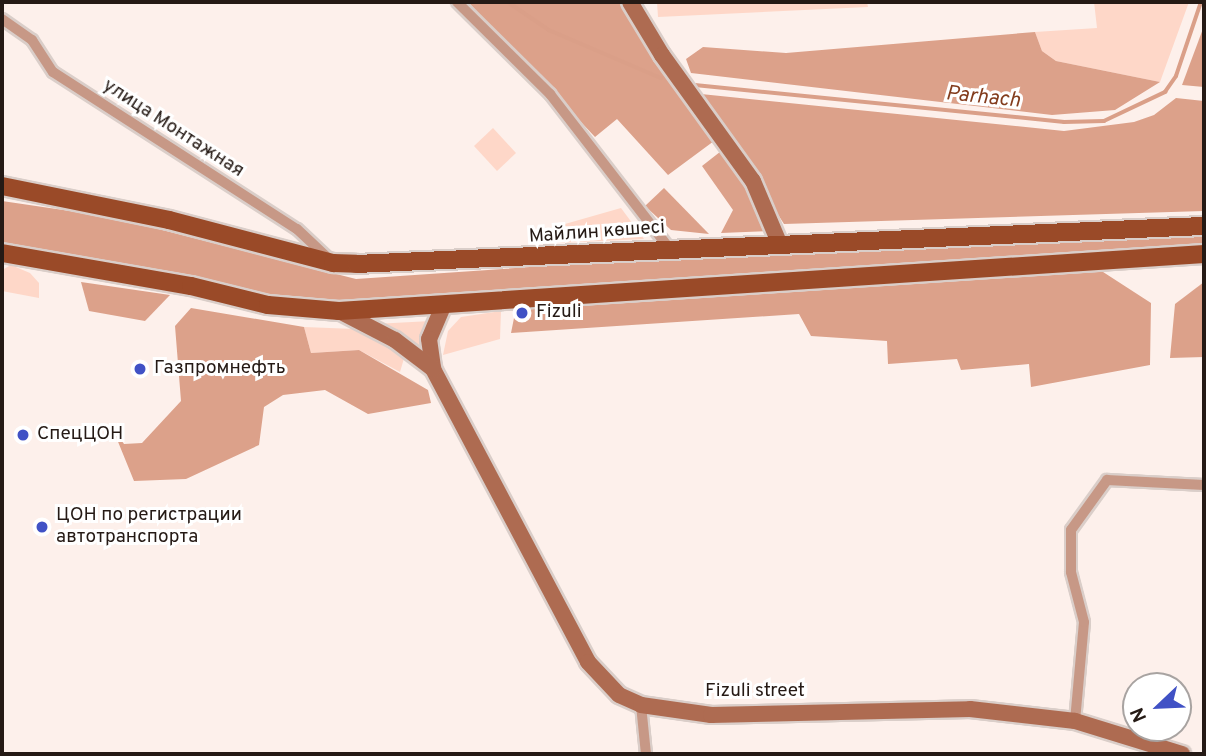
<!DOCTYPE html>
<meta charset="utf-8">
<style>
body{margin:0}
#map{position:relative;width:1206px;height:756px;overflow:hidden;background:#fdf0eb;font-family:Overpass,sans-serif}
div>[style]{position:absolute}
.green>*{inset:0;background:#fed7c8}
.forest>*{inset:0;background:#dca18a}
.stream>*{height:3.5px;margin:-1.75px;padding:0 1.75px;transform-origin:1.75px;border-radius:1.75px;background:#da9f88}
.roads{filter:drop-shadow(2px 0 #dacec9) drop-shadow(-2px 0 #dacec9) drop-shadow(0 2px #dacec9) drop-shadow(0 -2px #dacec9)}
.street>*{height:10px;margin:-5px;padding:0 5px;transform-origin:5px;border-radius:5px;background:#c79886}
.secondary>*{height:16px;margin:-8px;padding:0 8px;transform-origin:8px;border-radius:8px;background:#ae6b51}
.primary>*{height:18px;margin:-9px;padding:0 9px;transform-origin:9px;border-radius:9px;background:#9a4a28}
.dots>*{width:19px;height:19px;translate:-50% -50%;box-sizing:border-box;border:4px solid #fff;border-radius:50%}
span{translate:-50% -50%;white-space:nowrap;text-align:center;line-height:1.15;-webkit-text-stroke:6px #fff;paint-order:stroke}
.street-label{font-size:19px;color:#251a15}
.poi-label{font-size:19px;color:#251a15}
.left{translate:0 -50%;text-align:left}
.water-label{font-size:21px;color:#833c1d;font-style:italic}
.frame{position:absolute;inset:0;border:4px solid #251a15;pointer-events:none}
.north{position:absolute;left:1122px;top:672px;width:70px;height:70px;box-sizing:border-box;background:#fff;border:2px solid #a8a3a1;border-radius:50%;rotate:247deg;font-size:19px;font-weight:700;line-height:28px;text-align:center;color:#251a15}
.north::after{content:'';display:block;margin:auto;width:24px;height:32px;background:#4051c5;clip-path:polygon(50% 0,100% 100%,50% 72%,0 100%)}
</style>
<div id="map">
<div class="green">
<i style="clip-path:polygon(657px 2px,867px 2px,868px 7px,658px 17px)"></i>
<i style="clip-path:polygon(1094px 2px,1189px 2px,1160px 82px,1056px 61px,1042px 51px,1035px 32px,1097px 28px)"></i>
<i style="clip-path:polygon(493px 128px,516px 153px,497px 171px,474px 146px)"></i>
<i style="clip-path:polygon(621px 208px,644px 239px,557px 243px,558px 226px)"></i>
<i style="clip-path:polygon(11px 265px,30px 273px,39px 283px,39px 298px,2px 291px,2px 270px)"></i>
<i style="clip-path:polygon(501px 311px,500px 339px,443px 355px,448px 331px,461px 317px)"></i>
<i style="clip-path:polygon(431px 321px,421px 355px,374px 324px)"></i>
<i style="clip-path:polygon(304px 327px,355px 329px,405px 355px,400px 372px,359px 350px,311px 353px)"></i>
</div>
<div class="forest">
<i style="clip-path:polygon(468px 2px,622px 2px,714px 141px,668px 175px,617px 119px,595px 137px)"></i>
<i style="clip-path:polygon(1204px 26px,1204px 87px,1182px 85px)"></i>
<i style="clip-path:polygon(1035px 32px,1042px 51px,1056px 61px,1160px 82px,1115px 110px,1052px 115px,691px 73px,686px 59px,703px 47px,786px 53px)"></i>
<i style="clip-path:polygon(701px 94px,1064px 131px,1134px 122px,1154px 115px,1176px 98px,1204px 101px,1204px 211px,784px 224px)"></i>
<i style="clip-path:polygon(725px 148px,749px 183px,771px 231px,721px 233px,733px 210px,702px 166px)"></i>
<i style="clip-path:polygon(664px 188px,709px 234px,671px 230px,645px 206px)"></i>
<i style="clip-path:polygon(2px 201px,111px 217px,356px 279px,632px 260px,1204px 235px,1204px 249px,1080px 253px,339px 307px,262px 298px,2px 246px)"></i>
<i style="clip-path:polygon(1100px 270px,1151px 303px,1150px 365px,1031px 387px,1029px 364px,961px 370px,957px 359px,888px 364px,887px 341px,811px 336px,799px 314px,511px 333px,516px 308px)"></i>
<i style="clip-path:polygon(81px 282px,170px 295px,145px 321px,89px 311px)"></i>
<i style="clip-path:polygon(1204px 282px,1204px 357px,1170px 358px,1175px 304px)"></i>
<i style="clip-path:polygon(191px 308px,304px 327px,311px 353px,359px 350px,428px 390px,431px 403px,368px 414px,325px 390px,283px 395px,264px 407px,259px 445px,186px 479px,134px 481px,112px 427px,124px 444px,142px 443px,181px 401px,175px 326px)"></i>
</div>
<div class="stream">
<i style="left:508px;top:2px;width:50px;rotate:34.3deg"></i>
<i style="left:549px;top:30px;width:122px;rotate:23.2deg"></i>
<i style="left:695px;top:85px;width:371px;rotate:5.7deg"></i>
<i style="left:1064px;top:122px;width:40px;rotate:-1.4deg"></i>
<i style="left:1104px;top:121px;width:68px;rotate:-25.4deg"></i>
<i style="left:1165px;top:92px;width:19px;rotate:-55deg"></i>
<i style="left:1176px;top:76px;width:78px;rotate:-71.3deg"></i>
</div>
<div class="roads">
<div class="street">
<i style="left:457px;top:2px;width:131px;rotate:44.7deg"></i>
<i style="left:550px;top:94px;width:196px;rotate:52.3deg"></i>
<i style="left:2px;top:19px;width:37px;rotate:35deg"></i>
<i style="left:32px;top:40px;width:38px;rotate:57deg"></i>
<i style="left:53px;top:72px;width:290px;rotate:32.8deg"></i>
<i style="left:297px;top:229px;width:47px;rotate:43.3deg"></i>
<i style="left:641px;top:705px;width:49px;rotate:84.2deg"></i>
<i style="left:1075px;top:721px;width:99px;rotate:-84.8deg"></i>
<i style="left:1084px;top:622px;width:52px;rotate:-104.6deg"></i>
<i style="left:1071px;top:572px;width:42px;rotate:-90deg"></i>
<i style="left:1071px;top:530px;width:62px;rotate:-54.2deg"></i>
<i style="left:1107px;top:480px;width:97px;rotate:3deg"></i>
</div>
<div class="secondary">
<i style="left:630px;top:2px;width:62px;rotate:58.9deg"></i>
<i style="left:662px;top:55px;width:155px;rotate:54.2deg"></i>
<i style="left:753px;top:181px;width:69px;rotate:67.1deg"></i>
<i style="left:444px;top:304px;width:38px;rotate:113deg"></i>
<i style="left:429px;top:339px;width:30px;rotate:82deg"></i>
<i style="left:433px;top:369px;width:331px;rotate:62.1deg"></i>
<i style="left:588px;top:662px;width:45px;rotate:46.8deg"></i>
<i style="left:619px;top:695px;width:24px;rotate:24deg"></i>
<i style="left:641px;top:705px;width:71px;rotate:8.1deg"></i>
<i style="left:711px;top:715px;width:259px;rotate:-1.3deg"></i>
<i style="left:970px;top:709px;width:106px;rotate:6.5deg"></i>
<i style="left:1075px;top:721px;width:112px;rotate:17.1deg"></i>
<i style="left:339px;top:311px;width:63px;rotate:27.4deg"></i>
<i style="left:395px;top:340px;width:48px;rotate:37.3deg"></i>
</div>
<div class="primary">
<i style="left:2px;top:186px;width:170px;rotate:11.5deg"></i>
<i style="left:169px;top:220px;width:170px;rotate:14.7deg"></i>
<i style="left:333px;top:263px;width:23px;rotate:2deg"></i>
<i style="left:356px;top:264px;width:849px;rotate:-2.57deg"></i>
<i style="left:2px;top:253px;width:192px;rotate:9.9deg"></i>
<i style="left:191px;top:286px;width:79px;rotate:13.9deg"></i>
<i style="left:268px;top:305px;width:71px;rotate:4.8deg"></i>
<i style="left:339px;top:311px;width:867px;rotate:-3.77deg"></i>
</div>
</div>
<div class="dots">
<i style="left:522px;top:313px;background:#4051c5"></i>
<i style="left:140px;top:369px;background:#4051c5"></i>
<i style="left:23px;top:435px;background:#4051c5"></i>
<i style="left:42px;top:527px;background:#4051c5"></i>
</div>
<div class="street-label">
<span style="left:173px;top:129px;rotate:33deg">улица Монтажная</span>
<span style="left:597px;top:233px;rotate:-4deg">Майлин көшесі</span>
<span style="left:755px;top:692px">Fizuli street</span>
</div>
<div class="poi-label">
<span class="left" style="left:536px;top:313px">Fizuli</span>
<span class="left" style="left:154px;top:369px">Газпромнефть</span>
<span class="left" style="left:37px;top:435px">СпецЦОН</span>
<span class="left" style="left:56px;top:527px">ЦОН по регистрации<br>автотранспорта</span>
</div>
<div class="water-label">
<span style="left:983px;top:98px;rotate:6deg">Parhach</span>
</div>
<div class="frame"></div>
<div class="north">N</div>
</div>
